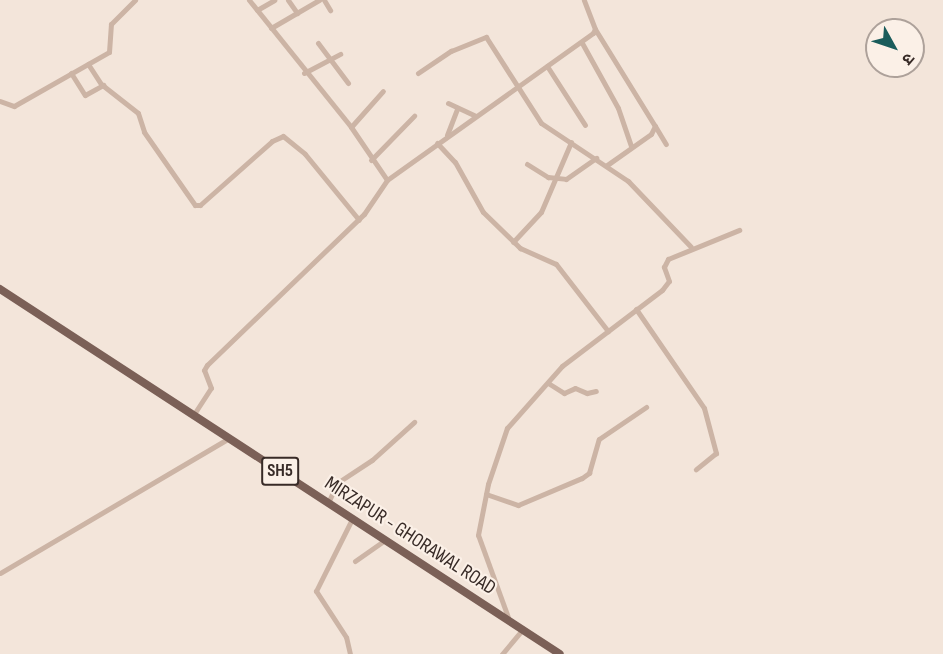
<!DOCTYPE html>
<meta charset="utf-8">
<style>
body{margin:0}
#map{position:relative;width:943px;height:654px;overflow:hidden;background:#f3e5da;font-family:"Sofia Sans Condensed","Noto Sans Devanagari",sans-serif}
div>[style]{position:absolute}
.minor>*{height:5px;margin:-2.5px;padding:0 2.5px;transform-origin:2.5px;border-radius:2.5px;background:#ccb4a5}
.primary>*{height:8px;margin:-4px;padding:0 4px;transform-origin:4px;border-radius:4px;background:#7b6057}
span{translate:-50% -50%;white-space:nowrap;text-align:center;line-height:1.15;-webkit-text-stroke:4.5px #fbf0e7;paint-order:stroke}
.shield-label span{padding:2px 4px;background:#fbf0e7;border:2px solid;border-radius:4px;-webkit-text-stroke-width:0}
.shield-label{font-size:18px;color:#382b27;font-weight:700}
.street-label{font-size:20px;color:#382b27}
.north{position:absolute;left:865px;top:18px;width:60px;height:60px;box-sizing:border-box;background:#fbf0e7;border:2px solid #ada19a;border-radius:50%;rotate:130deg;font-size:16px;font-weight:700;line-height:24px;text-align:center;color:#382b27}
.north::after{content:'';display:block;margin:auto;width:21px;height:27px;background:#1a5c5b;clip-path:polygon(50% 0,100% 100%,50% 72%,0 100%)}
</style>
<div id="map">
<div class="minor">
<i style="left:249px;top:0;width:163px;rotate:51.2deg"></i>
<i style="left:351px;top:127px;width:64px;rotate:55.8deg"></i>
<i style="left:288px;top:0;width:16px;rotate:55deg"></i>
<i style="left:324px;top:0;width:12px;rotate:59deg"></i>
<i style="left:257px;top:10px;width:20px;rotate:-30deg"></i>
<i style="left:271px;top:28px;width:56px;rotate:-30.3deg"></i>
<i style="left:595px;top:29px;width:114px;rotate:58.3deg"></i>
<i style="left:655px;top:126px;width:9px;rotate:117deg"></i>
<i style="left:651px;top:134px;width:54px;rotate:144.8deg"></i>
<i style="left:318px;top:43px;width:50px;rotate:53.1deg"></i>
<i style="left:582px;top:43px;width:74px;rotate:61deg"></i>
<i style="left:618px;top:108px;width:40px;rotate:71.1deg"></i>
<i style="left:88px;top:64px;width:24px;rotate:57deg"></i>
<i style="left:101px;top:84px;width:47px;rotate:38.1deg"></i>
<i style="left:138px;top:113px;width:20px;rotate:72deg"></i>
<i style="left:144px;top:132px;width:89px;rotate:55.1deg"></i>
<i style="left:195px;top:205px;width:5px"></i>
<i style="left:200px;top:205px;width:96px;rotate:-41.6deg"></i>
<i style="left:272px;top:141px;width:12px;rotate:-24deg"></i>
<i style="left:283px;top:136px;width:28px;rotate:39deg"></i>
<i style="left:305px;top:154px;width:85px;rotate:50.7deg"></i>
<i style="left:547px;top:66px;width:70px;rotate:57.2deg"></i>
<i style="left:71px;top:73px;width:26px;rotate:58deg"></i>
<i style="left:85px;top:95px;width:21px;rotate:-29deg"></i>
<i style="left:304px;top:73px;width:41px;rotate:-27.8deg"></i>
<i style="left:418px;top:73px;width:40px;rotate:-34deg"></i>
<i style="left:451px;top:51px;width:38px;rotate:-22deg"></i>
<i style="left:486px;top:37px;width:102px;rotate:57.4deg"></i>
<i style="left:541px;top:123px;width:105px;rotate:33.7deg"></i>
<i style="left:628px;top:181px;width:91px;rotate:46.3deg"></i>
<i style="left:0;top:101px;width:15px;rotate:20deg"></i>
<i style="left:14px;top:106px;width:109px;rotate:-29.6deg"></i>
<i style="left:109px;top:52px;width:28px;rotate:-86deg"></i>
<i style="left:111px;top:24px;width:34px;rotate:-45deg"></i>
<i style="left:448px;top:103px;width:29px;rotate:25deg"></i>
<i style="left:655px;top:126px;width:21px;rotate:59deg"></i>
<i style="left:351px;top:127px;width:48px;rotate:-48.4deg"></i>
<i style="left:447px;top:135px;width:28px;rotate:-69deg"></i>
<i style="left:437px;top:143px;width:26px;rotate:47deg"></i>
<i style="left:455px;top:162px;width:57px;rotate:60.8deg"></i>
<i style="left:483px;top:212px;width:52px;rotate:44.2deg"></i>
<i style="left:520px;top:248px;width:39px;rotate:24deg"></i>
<i style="left:556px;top:264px;width:85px;rotate:52.2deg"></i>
<i style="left:371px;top:160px;width:62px;rotate:-45.7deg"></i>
<i style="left:527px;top:164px;width:25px;rotate:32deg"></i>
<i style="left:548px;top:177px;width:18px;rotate:6deg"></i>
<i style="left:566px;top:179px;width:37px;rotate:-35deg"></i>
<i style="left:513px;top:242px;width:41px;rotate:-47deg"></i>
<i style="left:541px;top:212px;width:76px;rotate:-66.8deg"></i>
<i style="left:636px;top:309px;width:120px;rotate:55.5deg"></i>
<i style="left:704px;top:408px;width:47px;rotate:75.1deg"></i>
<i style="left:716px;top:453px;width:26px;rotate:141deg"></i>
<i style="left:548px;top:383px;width:19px;rotate:32deg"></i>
<i style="left:564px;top:393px;width:12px;rotate:-24deg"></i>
<i style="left:575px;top:388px;width:13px;rotate:23deg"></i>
<i style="left:587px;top:393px;width:9px;rotate:-13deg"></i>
<i style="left:194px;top:414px;width:31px;rotate:-57deg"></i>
<i style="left:211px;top:388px;width:19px;rotate:-111deg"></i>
<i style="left:204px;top:370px;width:6px;rotate:-59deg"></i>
<i style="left:207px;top:365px;width:218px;rotate:-43.9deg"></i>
<i style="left:364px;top:214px;width:41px;rotate:-55.9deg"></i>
<i style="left:387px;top:180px;width:253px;rotate:-35.5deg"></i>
<i style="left:593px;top:33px;width:4px;rotate:-63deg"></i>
<i style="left:595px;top:29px;width:31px;rotate:-111deg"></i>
<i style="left:486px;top:494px;width:34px;rotate:19deg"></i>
<i style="left:518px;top:505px;width:69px;rotate:-22.9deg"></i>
<i style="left:582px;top:478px;width:9px;rotate:-36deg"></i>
<i style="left:589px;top:473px;width:35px;rotate:-74deg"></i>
<i style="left:599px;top:439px;width:57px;rotate:-34.2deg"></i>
<i style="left:328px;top:503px;width:22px;rotate:-66deg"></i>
<i style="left:337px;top:483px;width:42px;rotate:-33.3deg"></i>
<i style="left:372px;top:460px;width:57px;rotate:-42.1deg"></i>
<i style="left:355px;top:561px;width:37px;rotate:-35deg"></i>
<i style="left:0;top:573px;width:266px;rotate:-30.5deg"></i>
<i style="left:509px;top:620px;width:90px;rotate:-110deg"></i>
<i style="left:478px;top:535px;width:52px;rotate:-78.9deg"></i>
<i style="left:488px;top:484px;width:59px;rotate:-71.3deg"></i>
<i style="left:507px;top:428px;width:83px;rotate:-48.4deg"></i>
<i style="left:562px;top:366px;width:126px;rotate:-37.2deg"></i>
<i style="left:662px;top:290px;width:11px;rotate:-52deg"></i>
<i style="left:669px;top:281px;width:15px;rotate:-110deg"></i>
<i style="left:664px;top:267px;width:9px;rotate:-63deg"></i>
<i style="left:668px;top:259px;width:77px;rotate:-22.2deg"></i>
<i style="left:350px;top:654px;width:17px;rotate:-103deg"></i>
<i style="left:346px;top:637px;width:55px;rotate:-123.1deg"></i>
<i style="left:316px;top:591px;width:80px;rotate:-63.4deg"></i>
<i style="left:502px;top:654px;width:33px;rotate:-50deg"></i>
</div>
<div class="primary">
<i style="left:0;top:289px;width:668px;rotate:33.1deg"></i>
</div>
<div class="shield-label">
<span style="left:280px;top:471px">SH5</span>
</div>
<div class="street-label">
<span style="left:410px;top:536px;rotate:33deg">MIRZAPUR - GHORAWAL ROAD</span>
</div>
<div class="north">उ</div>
</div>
